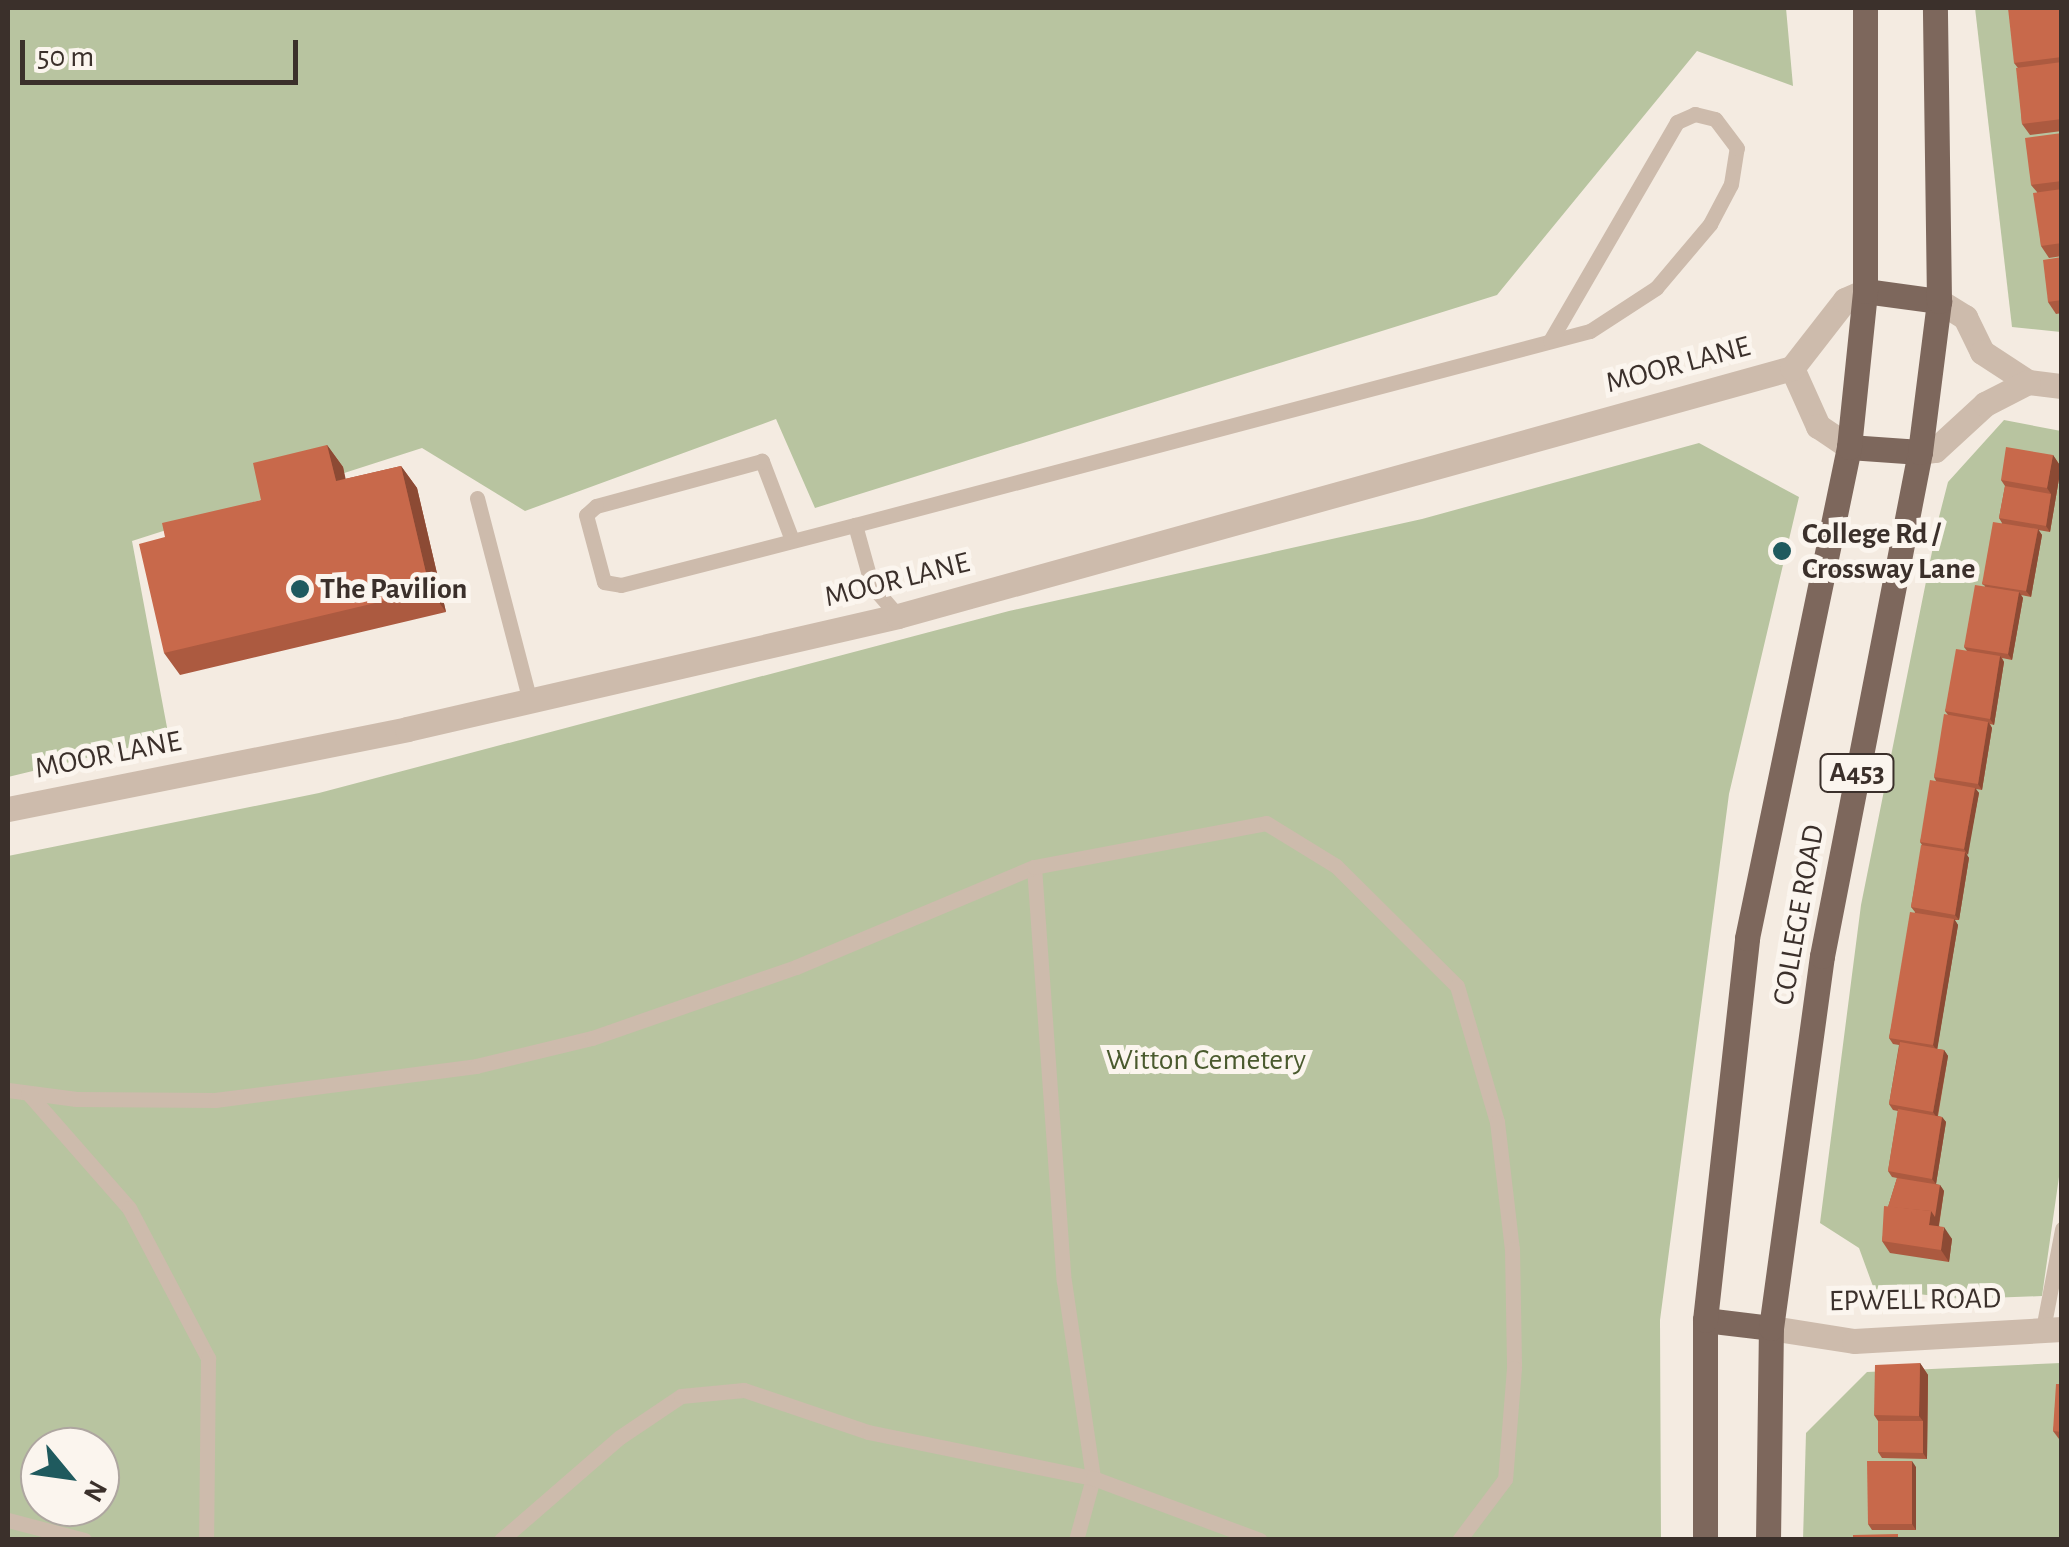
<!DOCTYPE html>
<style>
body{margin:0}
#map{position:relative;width:2069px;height:1547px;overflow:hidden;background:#f4ebe1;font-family:"Alegreya Sans",sans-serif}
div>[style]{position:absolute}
.green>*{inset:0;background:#b8c4a0}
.lane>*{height:15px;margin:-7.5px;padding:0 7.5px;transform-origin:7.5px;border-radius:7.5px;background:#cdbbac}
.street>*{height:25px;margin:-12.5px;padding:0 12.5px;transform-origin:12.5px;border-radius:12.5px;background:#cdbbac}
.primary>*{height:25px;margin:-12.5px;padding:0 12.5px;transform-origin:12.5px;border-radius:12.5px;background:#7d675c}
.wall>*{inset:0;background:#ac5a40}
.shaded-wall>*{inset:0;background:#8c4a34}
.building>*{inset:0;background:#c8694b}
.dots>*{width:28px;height:28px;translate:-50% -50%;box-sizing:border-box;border:5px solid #fbf5ee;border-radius:50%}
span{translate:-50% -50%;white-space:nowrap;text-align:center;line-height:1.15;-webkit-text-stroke:10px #fbf5ee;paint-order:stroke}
.shield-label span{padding:2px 8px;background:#fbf5ee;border:2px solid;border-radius:8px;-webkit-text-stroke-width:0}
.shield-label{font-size:28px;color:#3b302b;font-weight:700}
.street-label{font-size:30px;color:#3b302b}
.poi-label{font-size:30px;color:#3b302b;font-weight:700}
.left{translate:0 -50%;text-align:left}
.park-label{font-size:30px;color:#4a5a2e}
.frame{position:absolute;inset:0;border:10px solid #3b302b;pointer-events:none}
.north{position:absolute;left:20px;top:1427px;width:100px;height:100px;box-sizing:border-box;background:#fbf5ee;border:2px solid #aea6a0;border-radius:50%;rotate:119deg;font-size:28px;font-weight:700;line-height:40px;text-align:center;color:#3b302b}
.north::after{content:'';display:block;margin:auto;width:35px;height:45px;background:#1f5a5e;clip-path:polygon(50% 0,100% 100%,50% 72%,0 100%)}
.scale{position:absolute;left:20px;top:40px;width:278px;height:45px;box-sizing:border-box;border:5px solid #3b302b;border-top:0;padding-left:12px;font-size:30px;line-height:35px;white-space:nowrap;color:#3b302b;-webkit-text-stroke:8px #fbf5ee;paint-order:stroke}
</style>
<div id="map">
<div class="green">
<i style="clip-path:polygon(8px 8px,1786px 8px,1793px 86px,1697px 51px,1497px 295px,815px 508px,776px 419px,525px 511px,422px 448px,132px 541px,169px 738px,8px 777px)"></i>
<i style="clip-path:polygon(1975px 8px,2061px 8px,2061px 332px,2012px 327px)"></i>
<i style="clip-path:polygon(2004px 420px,2061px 431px,2062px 1156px,2042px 1296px,1962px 1299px,1874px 1289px,1859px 1248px,1820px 1223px,1861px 905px,1939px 517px,1948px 482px)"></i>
<i style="clip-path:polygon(evenodd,1699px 443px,1799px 497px,1729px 794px,1660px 1320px,1661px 1539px,8px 1540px,8px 856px,319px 793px,1009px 611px,1422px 519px,1699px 443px,40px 1447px,100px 1447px,100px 1507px,40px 1507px,40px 1447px)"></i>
<i style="clip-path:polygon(2061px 1363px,2061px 1539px,1803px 1540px,1806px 1433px,1867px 1372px)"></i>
</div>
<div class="lane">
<i style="left:477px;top:498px;width:210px;rotate:75.4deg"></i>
<i style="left:855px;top:525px;width:760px;rotate:-14.79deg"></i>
<i style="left:1590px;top:331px;width:79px;rotate:-33.1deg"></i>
<i style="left:1656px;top:288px;width:84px;rotate:-49.8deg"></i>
<i style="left:1710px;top:224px;width:45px;rotate:-62.3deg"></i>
<i style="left:1731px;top:184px;width:36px;rotate:-81deg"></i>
<i style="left:1737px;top:148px;width:36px;rotate:-127deg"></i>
<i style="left:1715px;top:119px;width:21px;rotate:-166deg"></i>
<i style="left:1695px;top:114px;width:20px;rotate:156deg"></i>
<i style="left:1677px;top:122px;width:253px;rotate:120.1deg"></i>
<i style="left:792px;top:540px;width:85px;rotate:-110.8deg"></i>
<i style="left:762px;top:461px;width:172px;rotate:164.8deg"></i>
<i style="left:596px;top:506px;width:13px;rotate:138deg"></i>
<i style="left:586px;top:515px;width:69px;rotate:75deg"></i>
<i style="left:604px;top:582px;width:17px;rotate:10deg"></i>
<i style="left:621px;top:585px;width:242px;rotate:-14.4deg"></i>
<i style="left:855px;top:525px;width:63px;rotate:74.4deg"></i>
<i style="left:872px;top:586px;width:40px;rotate:49deg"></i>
<i style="left:1034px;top:867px;width:415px;rotate:85.9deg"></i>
<i style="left:1064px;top:1281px;width:199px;rotate:81.6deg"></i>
<i style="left:1093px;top:1478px;width:64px;rotate:105.3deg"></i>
<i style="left:8px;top:1090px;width:69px;rotate:7.5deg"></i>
<i style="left:76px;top:1099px;width:139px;rotate:0.4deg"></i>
<i style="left:215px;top:1100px;width:263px;rotate:-7.4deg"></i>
<i style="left:476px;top:1066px;width:119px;rotate:-13.6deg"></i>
<i style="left:592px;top:1038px;width:216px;rotate:-19.2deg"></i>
<i style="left:796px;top:967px;width:258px;rotate:-22.8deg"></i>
<i style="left:1034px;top:867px;width:236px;rotate:-10.7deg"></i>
<i style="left:1266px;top:823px;width:82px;rotate:31.6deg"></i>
<i style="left:1336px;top:866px;width:170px;rotate:44.8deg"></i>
<i style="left:1457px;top:986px;width:142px;rotate:73.6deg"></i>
<i style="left:1497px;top:1122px;width:128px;rotate:83.3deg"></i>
<i style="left:1512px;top:1249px;width:119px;rotate:89deg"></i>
<i style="left:1514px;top:1368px;width:111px;rotate:94.6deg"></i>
<i style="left:1505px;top:1479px;width:76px;rotate:127deg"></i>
<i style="left:28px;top:1093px;width:153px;rotate:48.7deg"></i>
<i style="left:129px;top:1208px;width:170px;rotate:62.2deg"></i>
<i style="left:208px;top:1358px;width:182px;rotate:90.6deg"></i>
<i style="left:2043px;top:1329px;width:102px;rotate:-79.2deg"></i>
<i style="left:8px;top:1520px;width:79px;rotate:14.7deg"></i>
<i style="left:501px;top:1540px;width:157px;rotate:-40.9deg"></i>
<i style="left:620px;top:1437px;width:73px;rotate:-33.9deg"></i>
<i style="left:681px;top:1396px;width:63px;rotate:-5.4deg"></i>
<i style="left:744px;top:1390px;width:131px;rotate:18.7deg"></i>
<i style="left:868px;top:1432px;width:230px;rotate:11.6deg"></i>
<i style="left:1093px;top:1478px;width:178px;rotate:20.4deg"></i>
</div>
<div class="street">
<i style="left:1939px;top:301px;width:31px;rotate:32deg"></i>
<i style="left:1965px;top:317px;width:39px;rotate:64deg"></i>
<i style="left:1982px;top:352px;width:55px;rotate:33.1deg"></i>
<i style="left:2028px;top:382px;width:34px;rotate:7deg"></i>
<i style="left:1792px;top:368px;width:64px;rotate:65.9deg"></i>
<i style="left:1818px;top:426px;width:37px;rotate:34deg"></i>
<i style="left:1920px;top:452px;width:15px;rotate:-8deg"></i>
<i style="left:1935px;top:450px;width:68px;rotate:-42.6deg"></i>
<i style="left:1985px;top:404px;width:48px;rotate:-27.1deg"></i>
<i style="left:8px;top:809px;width:407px;rotate:-11.3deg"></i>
<i style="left:407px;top:729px;width:504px;rotate:-12.96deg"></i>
<i style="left:898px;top:616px;width:928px;rotate:-15.5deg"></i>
<i style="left:1792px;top:368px;width:86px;rotate:-52.1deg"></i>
<i style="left:1845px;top:300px;width:22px;rotate:-24deg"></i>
<i style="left:1771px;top:1328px;width:84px;rotate:8.9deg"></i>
<i style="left:1854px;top:1341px;width:208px;rotate:-3.3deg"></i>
</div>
<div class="primary">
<i style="left:1865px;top:291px;width:75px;rotate:7.7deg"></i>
<i style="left:1849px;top:447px;width:71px;rotate:4deg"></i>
<i style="left:1705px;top:1320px;width:66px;rotate:6.9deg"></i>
<i style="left:1705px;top:1540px;width:220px;rotate:-90deg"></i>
<i style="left:1705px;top:1320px;width:384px;rotate:-83.7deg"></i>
<i style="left:1747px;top:938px;width:501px;rotate:-78.26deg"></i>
<i style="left:1849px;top:447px;width:157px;rotate:-84.1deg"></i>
<i style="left:1865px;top:291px;width:283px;rotate:-90deg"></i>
<i style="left:1768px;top:1540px;width:212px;rotate:-89.2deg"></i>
<i style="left:1771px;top:1328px;width:375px;rotate:-82.2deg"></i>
<i style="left:1822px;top:956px;width:513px;rotate:-79deg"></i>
<i style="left:1920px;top:452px;width:152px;rotate:-82.8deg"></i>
<i style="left:1939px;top:301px;width:293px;rotate:-90.8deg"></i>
</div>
<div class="wall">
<i style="clip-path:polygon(2062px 8px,2062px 131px,2030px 135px,2022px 124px,2018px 68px,2014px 63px)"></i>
<i style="clip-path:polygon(2062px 133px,2062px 256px,2049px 258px,2041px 246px,2037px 192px,2031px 185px)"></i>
<i style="clip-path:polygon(2062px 257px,2062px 313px,2056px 314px,2048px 302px)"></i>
<i style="clip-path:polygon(327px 445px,343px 467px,345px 479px,401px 466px,417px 488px,446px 612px,180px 675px,164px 653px,261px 500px)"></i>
<i style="clip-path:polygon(2053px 455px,2061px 467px,2050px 532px,2038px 530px,2042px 535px,2031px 597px,2021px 595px,2023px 598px,2012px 660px,2002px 658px,2004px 662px,1994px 725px,1990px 724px,1992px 728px,1982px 790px,1976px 789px,1979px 793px,1967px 855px,1969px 858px,1959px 920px,1955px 920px,1958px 925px,1937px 1049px,1944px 1050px,1948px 1056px,1938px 1116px,1942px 1117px,1946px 1122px,1936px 1184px,1940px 1185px,1944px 1191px,1939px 1226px,1952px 1239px,1949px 1262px,1890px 1253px,1882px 1241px,1888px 1207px,1897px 1178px,1892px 1177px,1888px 1171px,1898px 1111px,1893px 1110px,1889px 1104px,1899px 1045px,1893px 1044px,1889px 1038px,1915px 912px,1911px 907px,1922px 845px,1920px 842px,1936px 781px,1934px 777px,1948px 715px,1945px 711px,1967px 651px,1964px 647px,1985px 586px,1982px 584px,2002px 523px,1999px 518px,2005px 486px,2001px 480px)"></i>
<i style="clip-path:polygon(1920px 1363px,1928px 1375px,1927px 1459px,1882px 1458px,1878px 1452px,1878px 1421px,1874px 1415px)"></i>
<i style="clip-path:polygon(2062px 1384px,2062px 1443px,2053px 1431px)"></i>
<i style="clip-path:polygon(1916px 1467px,1916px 1530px,1872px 1530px,1868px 1524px)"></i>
</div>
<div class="shaded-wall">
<i style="clip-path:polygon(327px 445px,343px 467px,351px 503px,336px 481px)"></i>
<i style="clip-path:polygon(2053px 455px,2061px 467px,2050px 532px,2046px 526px,2051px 494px,2047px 488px)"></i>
<i style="clip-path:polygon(401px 466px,417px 488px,446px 612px,430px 590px)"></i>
<i style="clip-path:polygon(2038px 529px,2042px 535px,2031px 597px,2026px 591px)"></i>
<i style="clip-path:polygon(2019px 592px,2023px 598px,2012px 660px,2008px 654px)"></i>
<i style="clip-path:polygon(2000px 656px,2004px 662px,1994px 725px,1990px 719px)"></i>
<i style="clip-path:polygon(1988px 722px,1992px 728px,1982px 790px,1978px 784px)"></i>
<i style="clip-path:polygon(1975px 788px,1979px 793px,1968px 855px,1964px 849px)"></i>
<i style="clip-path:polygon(1965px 852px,1969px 858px,1959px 920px,1955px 915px)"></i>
<i style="clip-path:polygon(1954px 919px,1958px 925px,1937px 1051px,1933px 1045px)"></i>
<i style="clip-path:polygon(1944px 1050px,1948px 1056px,1937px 1118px,1933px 1112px)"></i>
<i style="clip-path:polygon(1942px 1117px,1946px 1122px,1936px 1184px,1932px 1179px)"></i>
<i style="clip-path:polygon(1940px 1185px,1944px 1191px,1937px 1236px,1929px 1225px,1931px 1211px)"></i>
<i style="clip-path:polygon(1944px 1227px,1952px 1239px,1949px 1262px,1941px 1250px)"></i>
<i style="clip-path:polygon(1920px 1363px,1928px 1375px,1927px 1459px,1923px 1453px,1923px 1421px,1919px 1416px)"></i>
<i style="clip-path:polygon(1912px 1461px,1916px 1467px,1916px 1530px,1912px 1524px)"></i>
</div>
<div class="building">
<i style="clip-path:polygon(2008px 8px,2062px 8px,2062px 57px,2014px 63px)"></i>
<i style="clip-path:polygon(2062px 62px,2062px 119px,2022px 124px,2016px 68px)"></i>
<i style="clip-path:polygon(2062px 133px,2062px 181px,2031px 185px,2025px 138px)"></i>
<i style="clip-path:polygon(2062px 189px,2062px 243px,2041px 246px,2033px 193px)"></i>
<i style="clip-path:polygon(2062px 257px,2062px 300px,2048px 302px,2043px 260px)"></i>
<i style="clip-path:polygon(327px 445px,336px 481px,401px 466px,430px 590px,164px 653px,139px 544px,165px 537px,162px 523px,261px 500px,253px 463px)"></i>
<i style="clip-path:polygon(2006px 447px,2053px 455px,2047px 488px,2001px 480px)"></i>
<i style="clip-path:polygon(2005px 486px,2051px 494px,2046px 526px,1999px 518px)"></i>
<i style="clip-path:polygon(1993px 522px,2038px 529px,2026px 591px,1982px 584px)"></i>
<i style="clip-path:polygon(1975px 585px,2019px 592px,2008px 654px,1964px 647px)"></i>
<i style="clip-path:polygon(1956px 649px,2000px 656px,1990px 719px,1945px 711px)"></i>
<i style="clip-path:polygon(1944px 714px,1988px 722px,1978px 784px,1934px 777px)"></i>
<i style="clip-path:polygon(1930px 780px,1975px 788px,1964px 849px,1920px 842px)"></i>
<i style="clip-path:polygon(1921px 845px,1965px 852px,1955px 915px,1911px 907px)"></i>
<i style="clip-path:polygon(1910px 912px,1954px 919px,1933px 1045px,1889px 1038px)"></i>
<i style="clip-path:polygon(1900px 1042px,1944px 1050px,1933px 1112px,1889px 1104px)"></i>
<i style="clip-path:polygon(1898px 1109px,1942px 1117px,1932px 1179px,1888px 1171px)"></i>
<i style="clip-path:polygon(1897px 1178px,1940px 1185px,1935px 1217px,1931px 1211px,1888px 1207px)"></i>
<i style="clip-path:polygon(1884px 1206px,1931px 1211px,1929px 1225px,1944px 1227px,1941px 1250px,1882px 1241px)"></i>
<i style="clip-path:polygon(1920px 1363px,1919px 1416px,1874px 1415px,1875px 1365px)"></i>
<i style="clip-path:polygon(2056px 1384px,2062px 1384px,2062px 1432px,2053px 1431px)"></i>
<i style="clip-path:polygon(1878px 1421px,1923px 1421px,1923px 1453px,1878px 1452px)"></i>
<i style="clip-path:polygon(1867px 1461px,1912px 1461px,1912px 1524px,1868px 1524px)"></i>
<i style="clip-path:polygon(1898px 1534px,1898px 1540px,1853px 1540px,1853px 1535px)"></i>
</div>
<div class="dots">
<i style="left:1782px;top:551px;background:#1f5a5e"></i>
<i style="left:300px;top:589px;background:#1f5a5e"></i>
</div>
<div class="shield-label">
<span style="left:1857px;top:773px">A453</span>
</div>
<div class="street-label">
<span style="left:1678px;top:365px;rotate:-15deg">MOOR LANE</span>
<span style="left:897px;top:580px;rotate:-14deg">MOOR LANE</span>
<span style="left:108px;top:755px;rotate:-11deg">MOOR LANE</span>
<span style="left:1799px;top:915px;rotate:-80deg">COLLEGE ROAD</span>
<span style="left:1915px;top:1300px;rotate:-1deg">EPWELL ROAD</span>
</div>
<div class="poi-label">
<span class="left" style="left:1802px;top:551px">College Rd /<br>Crossway Lane</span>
<span class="left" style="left:320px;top:589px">The Pavilion</span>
</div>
<div class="park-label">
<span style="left:1206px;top:1060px">Witton Cemetery</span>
</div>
<div class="frame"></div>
<div class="north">N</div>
<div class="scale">50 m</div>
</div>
